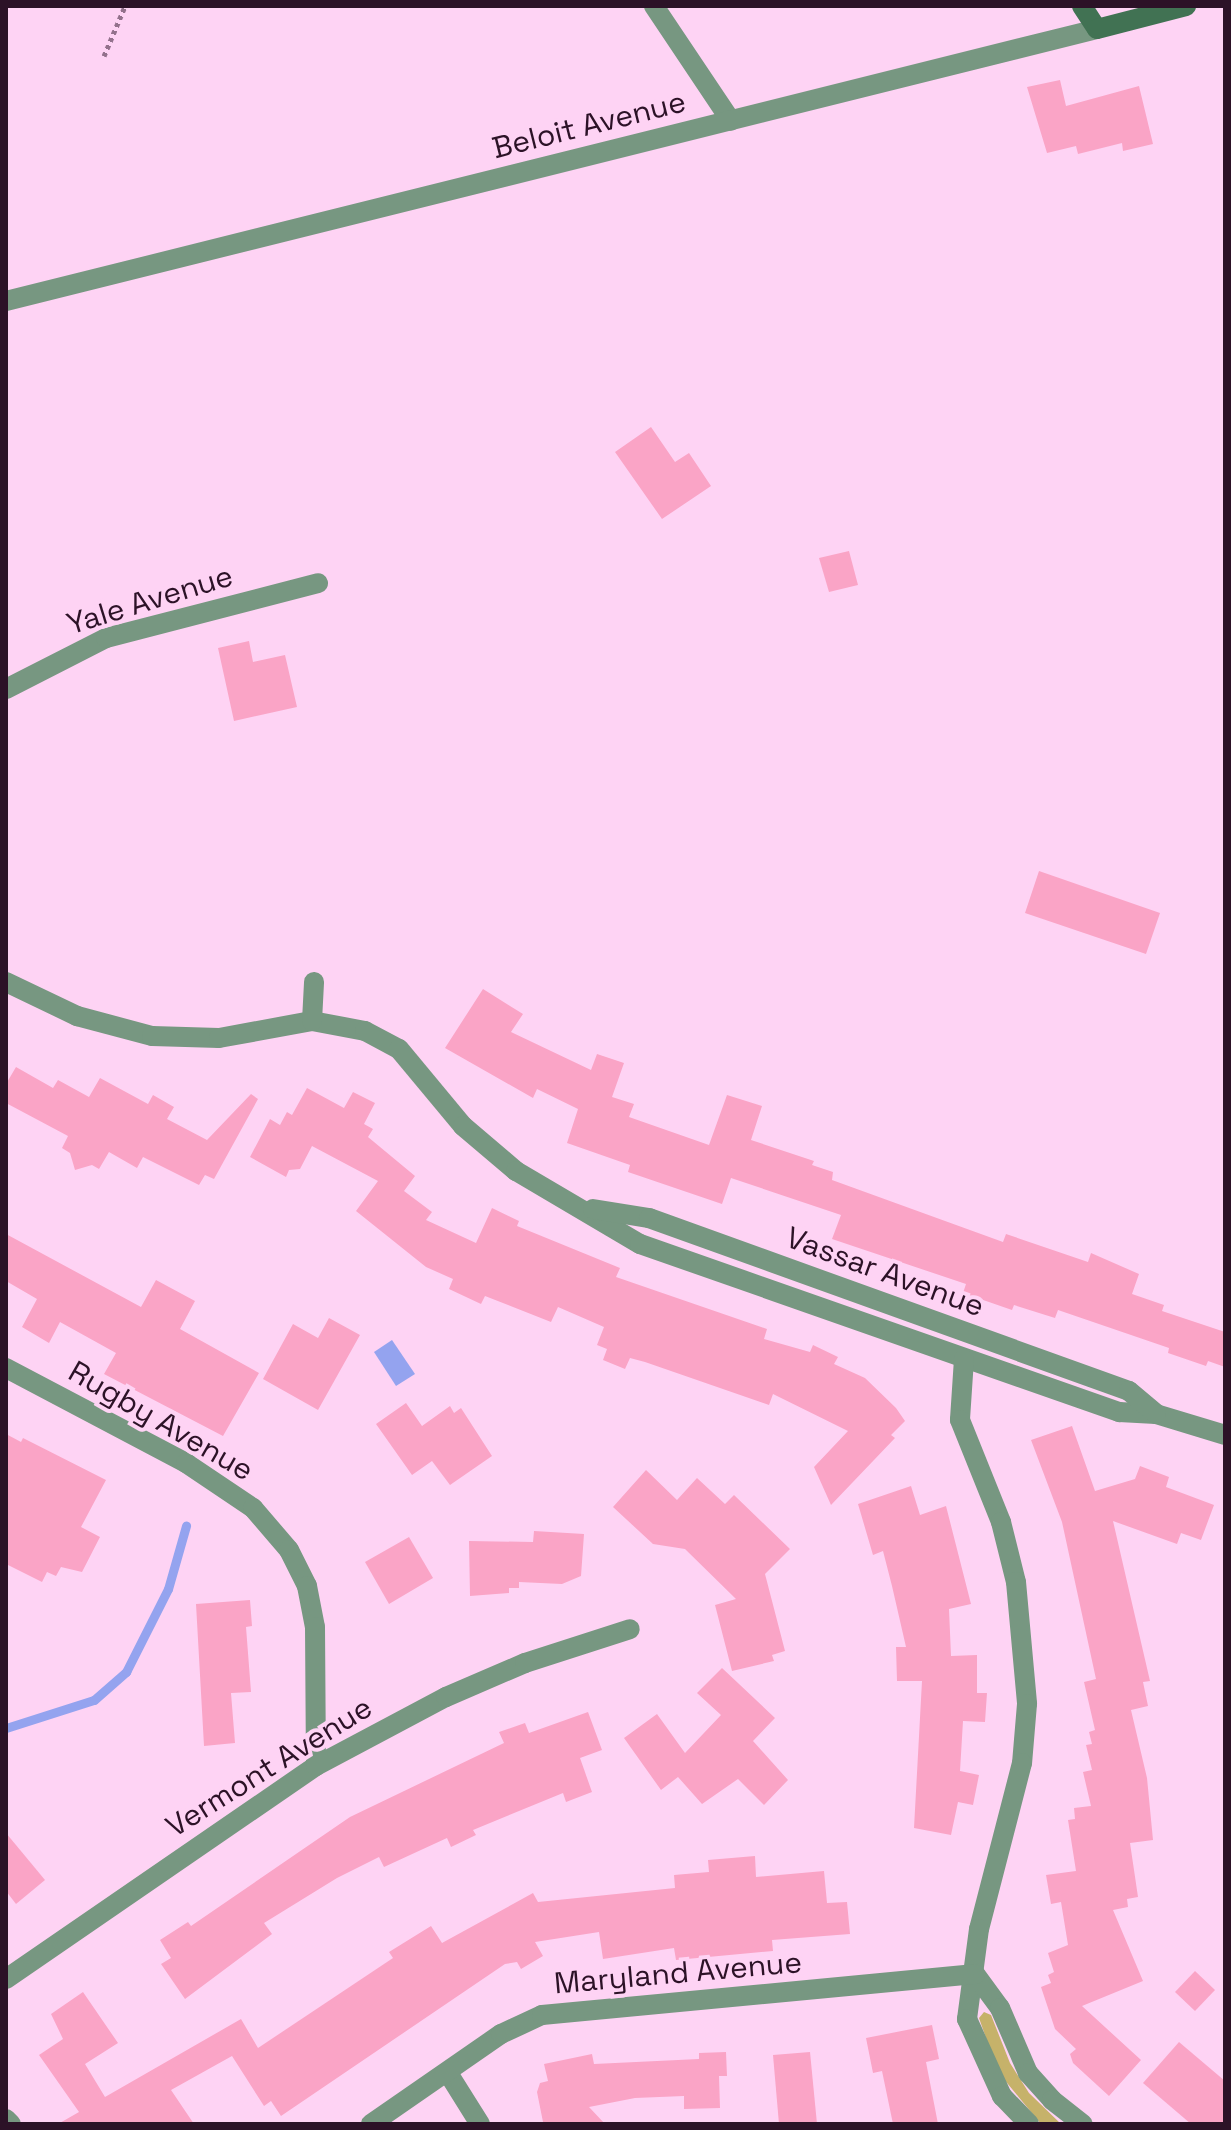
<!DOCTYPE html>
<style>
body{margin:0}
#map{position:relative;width:1231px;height:2130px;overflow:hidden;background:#fed3f4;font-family:"Space Grotesk",sans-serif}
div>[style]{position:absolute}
.green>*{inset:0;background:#c6b26a}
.water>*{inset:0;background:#94a3ef}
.stream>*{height:9px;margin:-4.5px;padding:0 4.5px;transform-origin:4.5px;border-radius:4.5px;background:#94a3ef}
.building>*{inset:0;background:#faa4c6}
.path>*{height:5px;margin-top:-2.5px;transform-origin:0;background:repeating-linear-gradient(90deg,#93718c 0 4px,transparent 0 8px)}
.street>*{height:20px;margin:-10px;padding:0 10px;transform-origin:10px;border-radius:10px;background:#779781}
.secondary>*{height:20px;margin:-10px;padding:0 10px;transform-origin:10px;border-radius:10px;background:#417253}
span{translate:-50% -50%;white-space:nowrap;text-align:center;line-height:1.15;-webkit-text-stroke:8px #fed3f4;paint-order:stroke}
.street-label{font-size:30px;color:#2c1227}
.frame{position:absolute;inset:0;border:8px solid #2c1227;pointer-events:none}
</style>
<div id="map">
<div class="green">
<i style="clip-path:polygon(984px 2012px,991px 2015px,1010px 2063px,1029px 2093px,1061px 2124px,1041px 2124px,998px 2072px,979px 2018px)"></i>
</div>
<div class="water">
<i style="clip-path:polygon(392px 1340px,415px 1374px,396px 1386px,374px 1352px)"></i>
</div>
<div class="stream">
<i style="left:6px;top:1728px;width:92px;rotate:-17.7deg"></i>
<i style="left:94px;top:1700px;width:43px;rotate:-41.2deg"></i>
<i style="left:126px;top:1672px;width:93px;rotate:-63.2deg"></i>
<i style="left:168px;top:1589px;width:66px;rotate:-74.1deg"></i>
</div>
<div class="building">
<i style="clip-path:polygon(1060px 80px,1066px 106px,1139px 86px,1153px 144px,1123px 151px,1122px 143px,1078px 154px,1076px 146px,1047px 153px,1027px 87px)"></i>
<i style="clip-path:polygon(651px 427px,675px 462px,689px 453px,711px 486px,662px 519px,615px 452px)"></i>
<i style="clip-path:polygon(849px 551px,858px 585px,829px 592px,819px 558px)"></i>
<i style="clip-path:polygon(249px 641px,253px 662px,285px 655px,297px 707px,234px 721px,218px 648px)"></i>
<i style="clip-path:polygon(1039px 871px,1160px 913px,1146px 954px,1025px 913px)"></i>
<i style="clip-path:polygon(483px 989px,523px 1014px,511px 1032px,591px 1070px,597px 1054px,624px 1063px,612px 1097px,634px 1104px,629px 1117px,709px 1145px,727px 1095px,762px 1106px,751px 1140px,814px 1161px,812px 1165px,833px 1172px,832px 1180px,1003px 1242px,1006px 1234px,1088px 1262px,1091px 1253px,1139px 1274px,1132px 1294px,1164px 1305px,1162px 1311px,1225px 1332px,1225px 1367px,1208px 1361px,1206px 1366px,1168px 1353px,1169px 1348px,1058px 1310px,1055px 1318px,1014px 1305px,1012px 1310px,963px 1293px,966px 1284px,832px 1239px,841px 1215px,731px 1178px,722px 1204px,628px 1172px,630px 1165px,567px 1143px,578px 1109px,537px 1089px,533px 1098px,445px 1048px)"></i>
<i style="clip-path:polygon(16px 1067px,53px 1088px,58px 1080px,89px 1097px,100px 1078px,148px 1104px,153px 1095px,174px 1107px,167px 1119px,207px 1140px,251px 1094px,258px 1099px,214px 1179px,205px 1175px,199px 1185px,143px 1157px,137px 1168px,109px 1152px,99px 1169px,92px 1165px,75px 1170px,70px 1153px,62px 1148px,68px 1136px,6px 1103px,6px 1084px)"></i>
<i style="clip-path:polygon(307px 1088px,344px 1108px,353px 1092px,375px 1103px,364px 1124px,373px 1129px,368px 1137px,415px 1176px,404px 1191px,432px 1212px,426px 1220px,476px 1243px,492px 1208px,519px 1221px,517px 1226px,620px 1268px,616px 1277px,767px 1329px,764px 1339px,810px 1352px,813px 1345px,838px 1357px,834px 1364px,865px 1378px,896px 1408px,905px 1421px,891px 1435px,895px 1438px,831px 1505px,814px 1467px,848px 1431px,773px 1394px,769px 1405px,645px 1362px,630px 1358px,625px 1369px,603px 1360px,607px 1349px,597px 1345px,604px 1327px,558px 1307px,551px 1322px,485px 1296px,481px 1304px,449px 1289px,453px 1279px,426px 1267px,356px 1211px,378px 1181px,312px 1146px,300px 1169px,289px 1170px,286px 1177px,250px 1157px,270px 1119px,280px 1125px,287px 1112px,292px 1115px)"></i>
<i style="clip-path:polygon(6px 1234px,141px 1307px,156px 1280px,195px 1301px,180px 1329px,259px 1373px,223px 1436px,104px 1374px,116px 1353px,60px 1322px,49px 1343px,22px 1327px,37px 1299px,6px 1281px)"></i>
<i style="clip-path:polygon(329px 1318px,360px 1335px,318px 1410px,263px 1379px,293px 1324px,318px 1338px)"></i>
<i style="clip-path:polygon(406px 1403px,422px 1426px,450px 1406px,454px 1413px,461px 1408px,492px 1456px,450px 1485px,432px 1461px,412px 1475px,376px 1424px)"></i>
<i style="clip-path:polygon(1072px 1426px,1095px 1491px,1135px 1479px,1140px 1466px,1169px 1477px,1166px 1487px,1214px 1505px,1201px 1540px,1181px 1533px,1177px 1544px,1113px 1521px,1150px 1681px,1143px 1682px,1148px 1706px,1131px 1710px,1147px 1778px,1153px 1840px,1130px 1843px,1138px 1897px,1127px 1899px,1128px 1907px,1113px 1910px,1143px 1981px,1082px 2006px,1141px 2060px,1109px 2096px,1073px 2063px,1070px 2054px,1076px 2049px,1055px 2029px,1041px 1987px,1051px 1983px,1048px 1975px,1054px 1972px,1048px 1953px,1068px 1945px,1061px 1902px,1051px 1904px,1046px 1875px,1076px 1871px,1068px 1820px,1075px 1819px,1074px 1808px,1091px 1806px,1083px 1772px,1092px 1770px,1086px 1745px,1092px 1744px,1089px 1732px,1095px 1730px,1084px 1682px,1096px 1679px,1062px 1522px,1031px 1440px)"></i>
<i style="clip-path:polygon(6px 1434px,21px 1442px,23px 1438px,106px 1480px,81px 1527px,100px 1537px,82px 1572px,61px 1567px,56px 1576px,47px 1572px,42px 1582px,6px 1564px)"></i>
<i style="clip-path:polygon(646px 1470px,677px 1500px,697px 1478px,725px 1504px,734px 1495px,790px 1549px,765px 1574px,785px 1651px,772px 1655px,774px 1661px,732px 1671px,715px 1605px,736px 1599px,685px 1549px,653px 1544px,613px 1507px)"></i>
<i style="clip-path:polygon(911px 1486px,920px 1515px,946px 1506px,971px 1604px,949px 1609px,951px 1656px,977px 1655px,977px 1693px,987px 1693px,985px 1722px,963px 1721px,960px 1771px,979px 1775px,973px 1805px,958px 1802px,951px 1835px,914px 1828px,922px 1681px,897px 1681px,896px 1647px,906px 1647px,892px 1586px,883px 1551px,873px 1555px,858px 1504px)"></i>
<i style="clip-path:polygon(534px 1531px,584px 1534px,581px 1576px,562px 1584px,519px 1582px,519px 1588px,509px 1588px,509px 1593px,470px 1596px,469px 1541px,533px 1542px)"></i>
<i style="clip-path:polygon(409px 1537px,433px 1578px,389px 1604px,365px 1562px)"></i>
<i style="clip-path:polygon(250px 1600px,252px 1626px,246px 1627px,251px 1692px,231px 1693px,235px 1743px,204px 1746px,196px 1604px)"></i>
<i style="clip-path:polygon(722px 1668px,775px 1718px,753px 1741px,788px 1780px,764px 1805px,738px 1779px,702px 1804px,678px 1777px,661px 1790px,624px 1738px,657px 1714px,685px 1753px,721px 1715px,697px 1693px)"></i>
<i style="clip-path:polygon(588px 1712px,602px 1750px,580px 1758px,592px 1792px,566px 1802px,563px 1793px,473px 1830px,476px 1835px,451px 1847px,447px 1838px,384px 1867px,379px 1857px,337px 1878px,264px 1923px,272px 1934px,185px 1999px,161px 1964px,171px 1958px,160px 1940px,188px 1922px,191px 1926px,350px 1817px,504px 1743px,499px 1732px,525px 1723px,529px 1733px)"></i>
<i style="clip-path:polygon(6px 1833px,45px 1880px,16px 1904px,6px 1891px)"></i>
<i style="clip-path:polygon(755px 1856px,756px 1877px,824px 1871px,827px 1903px,847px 1902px,850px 1934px,772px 1940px,773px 1951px,676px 1960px,674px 1948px,603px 1959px,599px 1932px,535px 1942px,543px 1956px,521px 1969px,517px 1962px,505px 1964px,281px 2116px,271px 2101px,264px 2106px,232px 2056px,171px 2090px,194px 2124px,58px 2124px,79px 2112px,39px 2055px,63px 2039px,51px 2014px,83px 1992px,118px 2043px,85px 2064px,105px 2097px,241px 2019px,258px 2048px,393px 1958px,389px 1952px,431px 1926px,442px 1943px,533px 1893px,538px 1902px,675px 1888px,674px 1875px,709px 1872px,708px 1860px)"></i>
<i style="clip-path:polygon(1195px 1971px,1215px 1990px,1195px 2011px,1175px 1992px)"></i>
<i style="clip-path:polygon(932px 2025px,939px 2059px,926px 2062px,938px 2124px,893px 2124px,882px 2071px,873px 2073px,866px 2038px)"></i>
<i style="clip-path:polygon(1179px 2042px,1225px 2081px,1225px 2124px,1191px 2124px,1143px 2083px)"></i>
<i style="clip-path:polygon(726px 2052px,727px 2076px,719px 2076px,720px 2108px,684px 2109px,684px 2096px,635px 2098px,589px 2107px,605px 2124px,543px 2122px,537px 2092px,540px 2083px,548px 2081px,544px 2064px,592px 2054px,594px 2064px,699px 2059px,699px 2053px)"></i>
<i style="clip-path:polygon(810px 2052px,817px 2124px,779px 2124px,773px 2055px)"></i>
</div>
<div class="path">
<i style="left:104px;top:56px;width:54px;rotate:-67.2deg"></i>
</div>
<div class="street">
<i style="left:654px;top:6px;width:138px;rotate:56.2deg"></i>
<i style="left:6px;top:301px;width:1124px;rotate:-14deg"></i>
<i style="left:6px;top:689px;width:112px;rotate:-27deg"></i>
<i style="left:106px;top:638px;width:219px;rotate:-14.5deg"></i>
<i style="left:6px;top:982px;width:79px;rotate:25.6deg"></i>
<i style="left:77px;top:1016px;width:78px;rotate:14.9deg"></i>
<i style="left:152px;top:1036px;width:67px;rotate:1.7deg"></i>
<i style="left:219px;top:1038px;width:95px;rotate:-10.4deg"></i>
<i style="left:312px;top:1021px;width:54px;rotate:10.7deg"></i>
<i style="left:365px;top:1031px;width:38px;rotate:28deg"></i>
<i style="left:399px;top:1049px;width:100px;rotate:50.3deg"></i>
<i style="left:463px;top:1126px;width:70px;rotate:40.3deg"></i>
<i style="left:516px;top:1171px;width:144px;rotate:30.5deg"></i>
<i style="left:640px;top:1244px;width:508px;rotate:19.33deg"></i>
<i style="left:1119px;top:1412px;width:37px;rotate:3deg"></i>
<i style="left:1156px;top:1414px;width:72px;rotate:16.9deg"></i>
<i style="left:312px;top:1021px;width:39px;rotate:-87deg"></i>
<i style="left:593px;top:1209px;width:57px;rotate:9.1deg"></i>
<i style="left:649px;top:1218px;width:510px;rotate:19.82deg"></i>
<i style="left:1129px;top:1391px;width:35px;rotate:40deg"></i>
<i style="left:964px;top:1359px;width:61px;rotate:93.8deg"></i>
<i style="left:960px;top:1420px;width:110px;rotate:68.1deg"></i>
<i style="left:1001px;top:1522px;width:62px;rotate:76deg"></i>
<i style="left:1016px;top:1582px;width:122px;rotate:84.8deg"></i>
<i style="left:1027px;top:1704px;width:59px;rotate:94.8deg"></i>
<i style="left:1022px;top:1763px;width:171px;rotate:104.5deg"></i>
<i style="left:979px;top:1929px;width:91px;rotate:97.6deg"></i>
<i style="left:967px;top:2019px;width:85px;rotate:65.6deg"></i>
<i style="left:1002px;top:2096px;width:39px;rotate:46deg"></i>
<i style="left:6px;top:1368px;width:204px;rotate:27.8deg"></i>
<i style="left:186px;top:1463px;width:81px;rotate:33.9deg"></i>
<i style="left:253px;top:1508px;width:55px;rotate:49.4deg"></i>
<i style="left:289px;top:1550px;width:40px;rotate:63.4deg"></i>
<i style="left:307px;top:1586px;width:42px;rotate:79deg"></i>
<i style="left:315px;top:1627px;width:139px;rotate:89.6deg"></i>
<i style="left:975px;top:1974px;width:42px;rotate:53.7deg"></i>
<i style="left:1000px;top:2008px;width:71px;rotate:66.7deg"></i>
<i style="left:1028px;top:2073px;width:36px;rotate:48deg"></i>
<i style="left:1052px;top:2100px;width:39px;rotate:38deg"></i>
<i style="left:6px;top:1979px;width:376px;rotate:-34.5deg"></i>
<i style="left:316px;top:1766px;width:147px;rotate:-28deg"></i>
<i style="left:446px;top:1697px;width:86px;rotate:-23.3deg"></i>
<i style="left:525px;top:1663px;width:110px;rotate:-17.9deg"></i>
<i style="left:448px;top:2073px;width:60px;rotate:57.9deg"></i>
<i style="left:6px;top:2119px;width:7px;rotate:45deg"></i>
<i style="left:371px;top:2124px;width:158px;rotate:-34.7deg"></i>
<i style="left:501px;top:2034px;width:45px;rotate:-24.9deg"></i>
<i style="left:542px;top:2015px;width:435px;rotate:-5.4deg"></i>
</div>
<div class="secondary">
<i style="left:1082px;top:6px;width:27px;rotate:57deg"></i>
<i style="left:1097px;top:29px;width:92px;rotate:-14.5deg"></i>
</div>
<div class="street-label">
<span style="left:589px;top:125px;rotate:-14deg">Beloit Avenue</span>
<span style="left:150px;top:600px;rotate:-17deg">Yale Avenue</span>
<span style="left:885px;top:1272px;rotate:20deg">Vassar Avenue</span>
<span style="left:161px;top:1421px;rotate:30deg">Rugby Avenue</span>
<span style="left:269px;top:1767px;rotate:-32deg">Vermont Avenue</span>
<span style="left:678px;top:1973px;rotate:-5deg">Maryland Avenue</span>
</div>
<div class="frame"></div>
</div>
